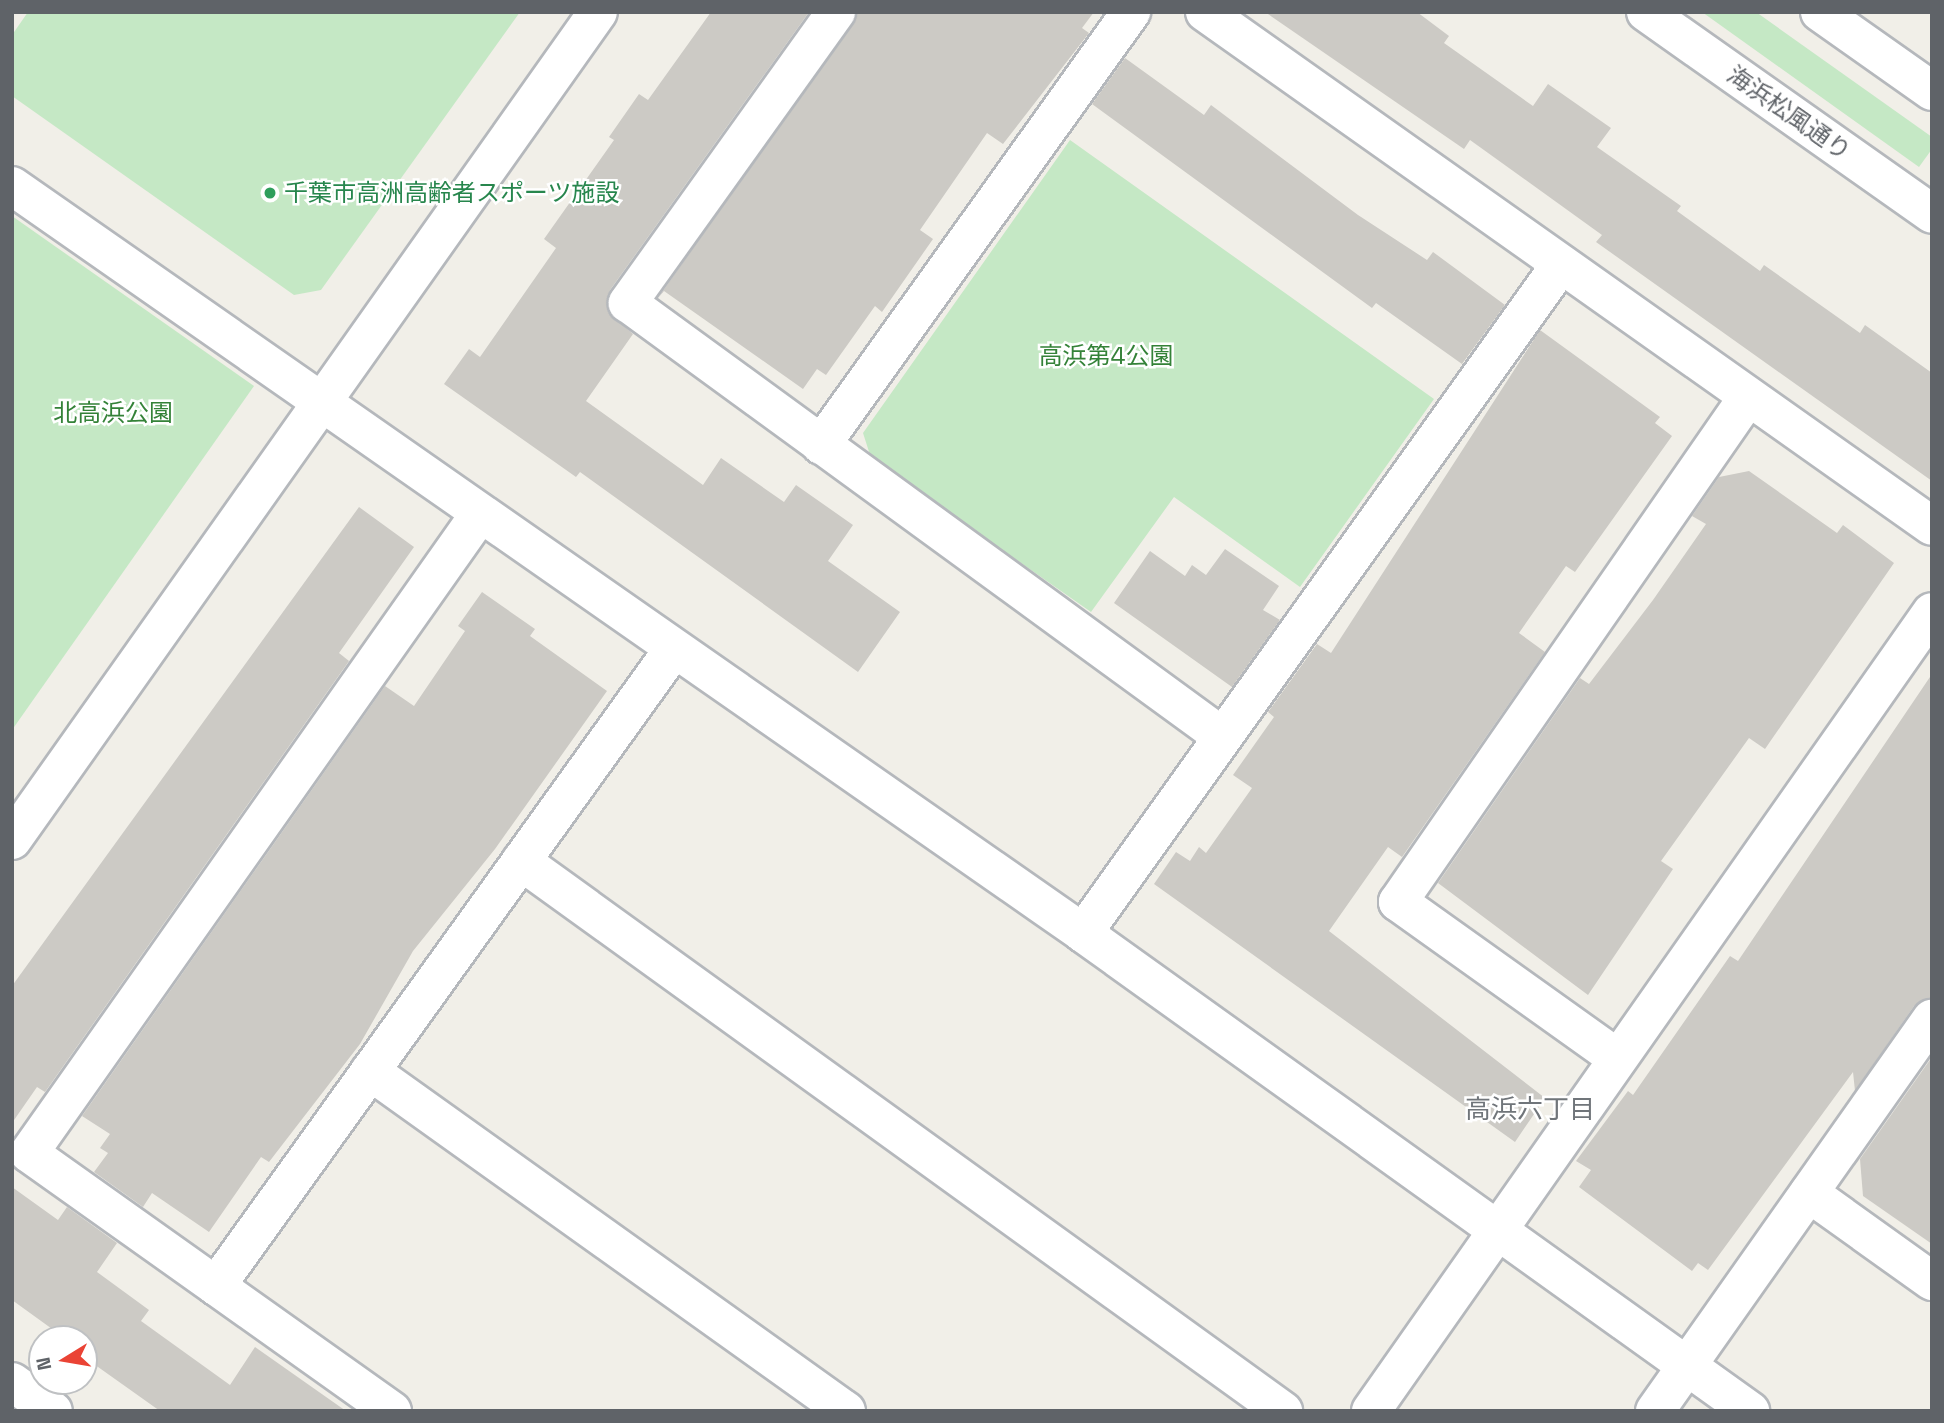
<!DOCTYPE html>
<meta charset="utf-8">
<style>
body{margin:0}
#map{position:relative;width:1944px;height:1423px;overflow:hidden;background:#f1efe8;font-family:"Space Grotesk","Noto Sans JP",sans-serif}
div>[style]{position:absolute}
.green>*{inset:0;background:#c5e8c5}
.building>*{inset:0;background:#cccac5}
.roads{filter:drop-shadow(2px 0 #b5b8bc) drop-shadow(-2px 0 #b5b8bc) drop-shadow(0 2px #b5b8bc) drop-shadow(0 -2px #b5b8bc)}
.street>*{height:38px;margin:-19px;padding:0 19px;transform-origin:19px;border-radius:19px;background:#fff}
.secondary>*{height:38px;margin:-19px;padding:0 19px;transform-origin:19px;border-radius:19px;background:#fff}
.dots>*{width:19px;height:19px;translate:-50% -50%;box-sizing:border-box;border:4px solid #fff;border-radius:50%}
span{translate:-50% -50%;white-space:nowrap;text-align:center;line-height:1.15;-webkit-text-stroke:5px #fff;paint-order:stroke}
.street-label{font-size:24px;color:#5f6368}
.leisure-label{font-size:24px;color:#27864d}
.left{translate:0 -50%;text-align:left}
.park-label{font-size:24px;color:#348238}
.neighbourhood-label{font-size:26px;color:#70757a}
.frame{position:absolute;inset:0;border:14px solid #5f6368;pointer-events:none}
.north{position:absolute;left:28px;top:1325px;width:70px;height:70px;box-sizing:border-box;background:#fff;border:2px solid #bfc1c3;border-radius:50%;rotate:259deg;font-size:19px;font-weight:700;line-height:28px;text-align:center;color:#5f6368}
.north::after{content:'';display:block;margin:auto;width:24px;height:32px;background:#ea4335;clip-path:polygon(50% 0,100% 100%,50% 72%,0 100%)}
</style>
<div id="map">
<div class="green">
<i style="clip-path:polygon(28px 12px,520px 12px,321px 290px,294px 295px,12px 96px,12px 35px)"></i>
<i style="clip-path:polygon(1702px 12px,1756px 12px,1932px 137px,1932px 149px,1919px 167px)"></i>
<i style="clip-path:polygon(1070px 140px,1434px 399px,1300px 587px,1174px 497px,1091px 612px,871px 458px,863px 433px)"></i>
<i style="clip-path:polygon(12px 216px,254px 386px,12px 730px)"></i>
</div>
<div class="building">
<i style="clip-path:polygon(711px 12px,809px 12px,610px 290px,608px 312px,633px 334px,586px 401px,703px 485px,721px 458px,784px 502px,796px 485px,853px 525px,828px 561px,900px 612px,858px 672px,580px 472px,576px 477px,444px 384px,469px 349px,480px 357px,556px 248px,544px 239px,614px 140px,609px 137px,639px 94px,648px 100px)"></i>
<i style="clip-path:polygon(858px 12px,1094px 12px,1082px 28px,1089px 33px,1003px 144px,987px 133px,920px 230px,933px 239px,882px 312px,875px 306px,826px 375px,817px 369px,803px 389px,664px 291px,658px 298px)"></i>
<i style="clip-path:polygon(1265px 12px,1417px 12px,1449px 36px,1444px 43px,1533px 106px,1548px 84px,1611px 128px,1597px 147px,1681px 206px,1677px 211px,1760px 271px,1764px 265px,1860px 333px,1865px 325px,1932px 373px,1932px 481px,1596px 242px,1602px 235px,1470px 140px,1464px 149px)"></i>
<i style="clip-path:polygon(1125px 58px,1204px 115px,1211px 105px,1358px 215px,1427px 260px,1433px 252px,1505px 305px,1462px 364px,1376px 303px,1372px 308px,1092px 104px)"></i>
<i style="clip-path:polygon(1540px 330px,1660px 417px,1655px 423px,1672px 436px,1575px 572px,1566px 566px,1519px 633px,1545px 652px,1402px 857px,1388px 847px,1329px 931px,1545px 1098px,1515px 1142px,1154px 884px,1176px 852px,1190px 861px,1199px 847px,1206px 853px,1252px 788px,1233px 775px,1274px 717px,1268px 712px,1317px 644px,1331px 653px)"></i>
<i style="clip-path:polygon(1749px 471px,1837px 533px,1843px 525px,1894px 563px,1765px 749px,1749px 738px,1661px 861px,1673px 869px,1588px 995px,1438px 883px,1580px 678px,1589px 684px,1653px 600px,1706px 524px,1692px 516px,1719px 477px)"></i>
<i style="clip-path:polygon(359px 507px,414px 547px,339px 653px,349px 661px,45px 1092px,37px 1087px,12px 1123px,12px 986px)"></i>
<i style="clip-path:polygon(1225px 549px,1279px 586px,1263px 610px,1280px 620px,1232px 687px,1114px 603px,1150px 551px,1185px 576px,1192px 565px,1206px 575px)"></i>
<i style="clip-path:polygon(482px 592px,535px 629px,530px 636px,607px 691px,495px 849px,413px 951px,360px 1044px,269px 1162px,261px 1157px,209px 1232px,152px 1193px,143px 1207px,94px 1172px,108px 1153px,100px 1148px,110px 1134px,82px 1116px,385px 686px,414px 706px,465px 631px,458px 626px)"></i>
<i style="clip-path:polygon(1932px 674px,1932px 998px,1914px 1006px,1855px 1091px,1853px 1072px,1708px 1270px,1698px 1263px,1692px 1271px,1579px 1187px,1591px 1170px,1576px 1161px,1628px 1091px,1633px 1095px,1730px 956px,1738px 961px)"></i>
<i style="clip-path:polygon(1932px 1057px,1932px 1244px,1863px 1196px,1860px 1159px)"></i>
<i style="clip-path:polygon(12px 1187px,58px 1220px,67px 1207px,117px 1243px,97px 1272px,149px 1310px,141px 1321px,230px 1385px,255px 1347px,346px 1411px,160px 1411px,84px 1357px,84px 1339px,66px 1339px,12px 1300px)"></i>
</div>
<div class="roads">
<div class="street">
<i style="left:836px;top:12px;width:358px;rotate:125.6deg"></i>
<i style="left:628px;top:303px;width:736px;rotate:36.11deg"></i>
<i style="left:1205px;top:12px;width:890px;rotate:35.26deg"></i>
<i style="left:12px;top:186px;width:1306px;rotate:34.89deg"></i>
<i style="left:1083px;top:933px;width:821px;rotate:35.63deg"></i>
<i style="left:821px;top:445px;width:533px;rotate:-54.4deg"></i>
<i style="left:521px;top:861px;width:940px;rotate:35.82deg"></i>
<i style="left:1083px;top:933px;width:822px;rotate:-54.45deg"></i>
<i style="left:1617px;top:1058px;width:269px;rotate:-144.5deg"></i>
<i style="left:1398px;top:902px;width:614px;rotate:-55.28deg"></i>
<i style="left:370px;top:1071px;width:585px;rotate:35.54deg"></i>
<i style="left:1809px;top:1193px;width:151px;rotate:35.6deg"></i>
<i style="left:216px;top:1286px;width:783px;rotate:-54.3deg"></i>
<i style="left:392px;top:1411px;width:445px;rotate:-144.6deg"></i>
<i style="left:29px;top:1153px;width:781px;rotate:-54.8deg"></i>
<i style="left:1371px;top:1411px;width:976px;rotate:-54.93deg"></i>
<i style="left:1655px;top:1411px;width:480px;rotate:-54.8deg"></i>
</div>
<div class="secondary">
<i style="left:1646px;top:12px;width:350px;rotate:35.2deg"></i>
<i style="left:1820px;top:12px;width:137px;rotate:35.2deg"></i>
<i style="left:12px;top:840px;width:1014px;rotate:-54.71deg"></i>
<i style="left:12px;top:1382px;width:50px;rotate:35.3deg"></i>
</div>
</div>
<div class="dots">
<i style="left:270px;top:193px;background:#2e9e5b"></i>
</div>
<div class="street-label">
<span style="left:1789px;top:113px;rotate:35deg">海浜松風通り</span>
</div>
<div class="leisure-label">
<span class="left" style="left:284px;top:193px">千葉市高洲高齢者スポーツ施設</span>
</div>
<div class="park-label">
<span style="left:1106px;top:356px">高浜第4公園</span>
<span style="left:113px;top:413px">北高浜公園</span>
</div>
<div class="neighbourhood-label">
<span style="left:1530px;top:1110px">高浜六丁目</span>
</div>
<div class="frame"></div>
<div class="north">N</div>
</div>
